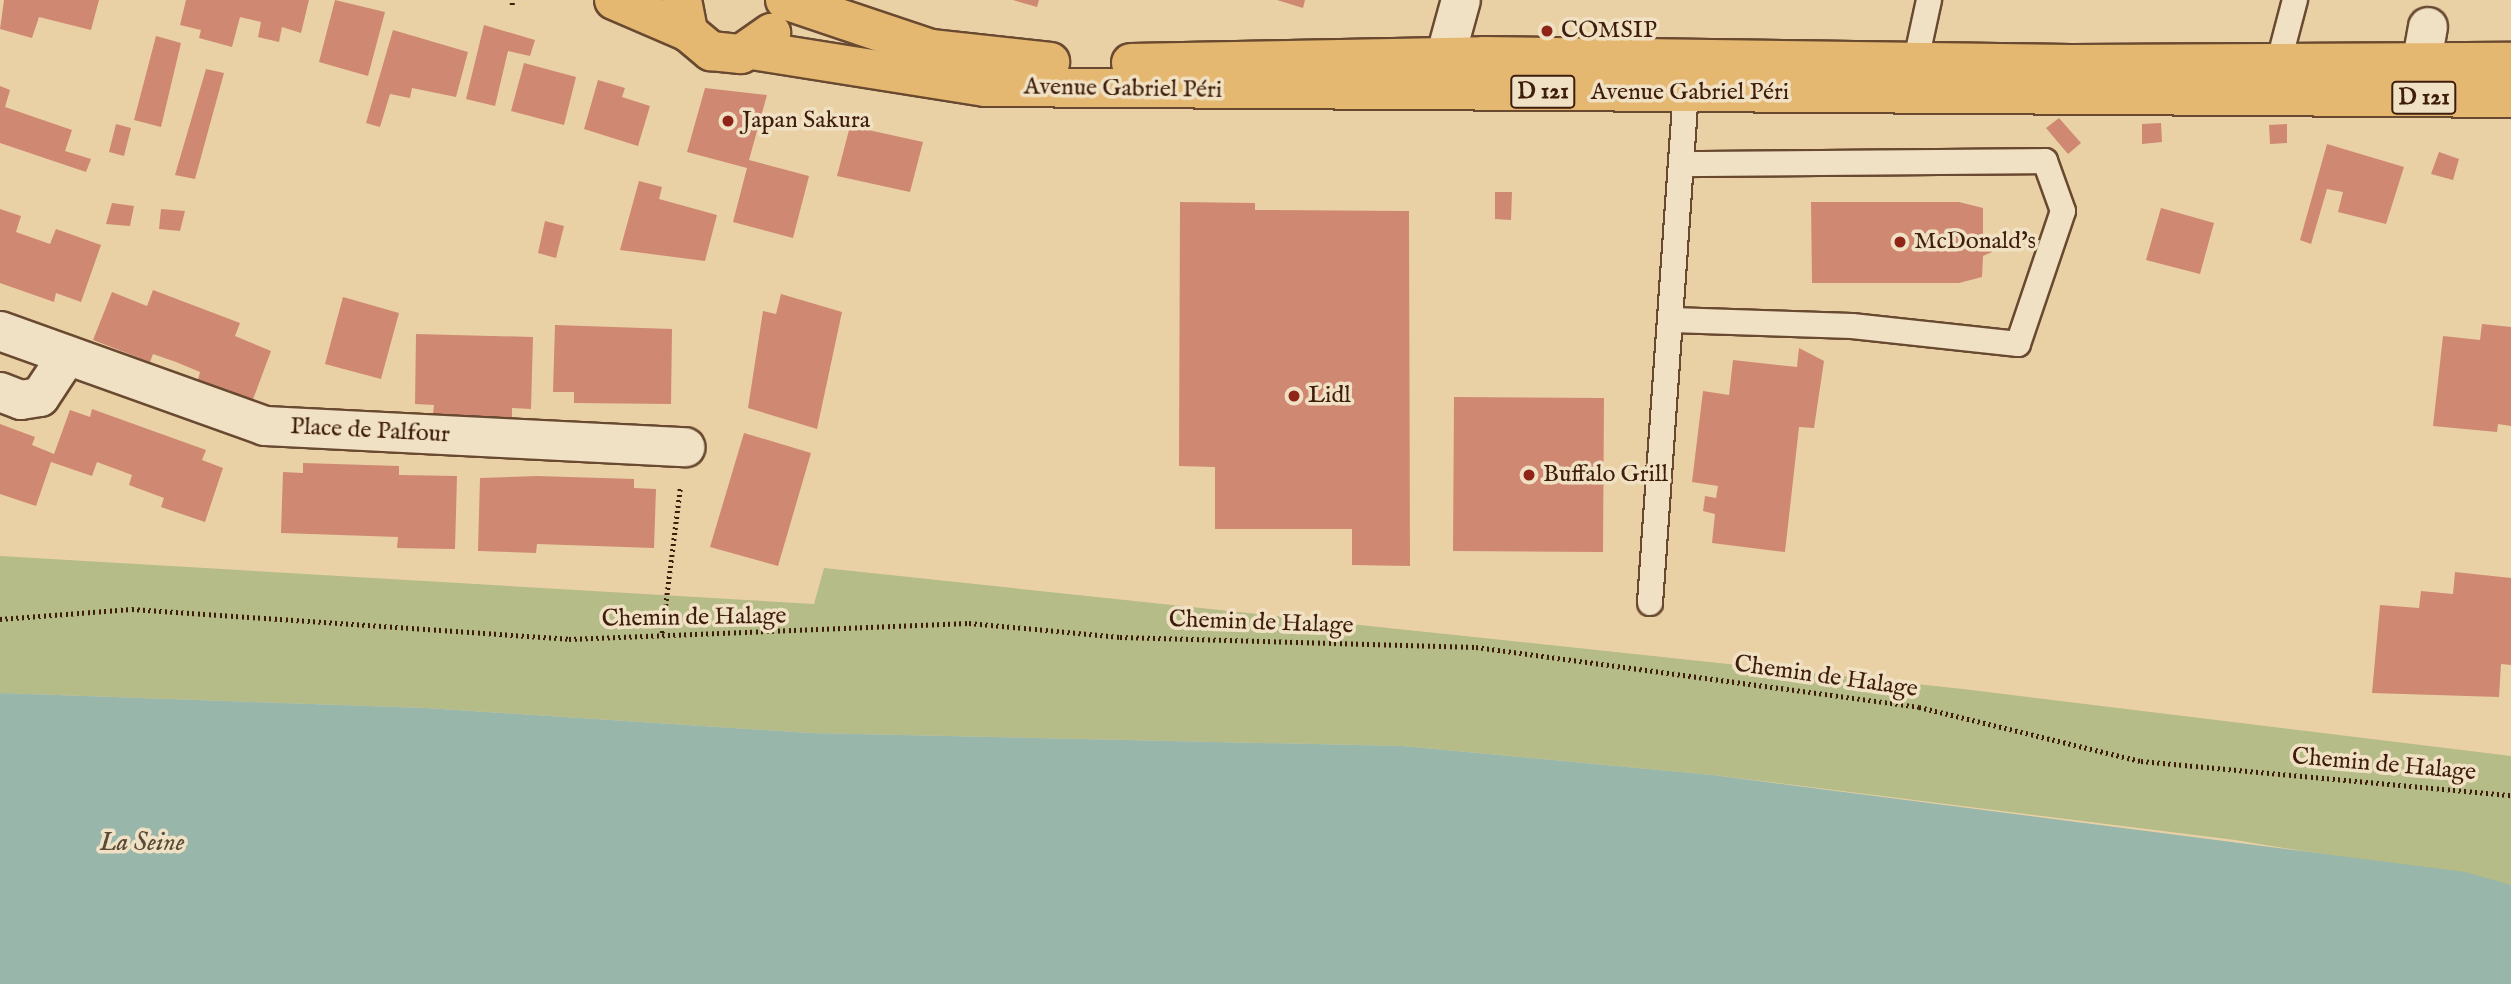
<!DOCTYPE html>
<meta charset="utf-8">
<style>
body{margin:0}
#map{position:relative;width:2511px;height:984px;overflow:hidden;background:#ead1a5;font-family:"IM FELL English",serif}
div>[style]{position:absolute}
.green>*{inset:0;background:#b5bc88}
.water>*{inset:0;background:#98b7aa}
.building>*{inset:0;background:#cf8872}
.path>*{height:4.5px;margin-top:-2.25px;transform-origin:0;background:repeating-linear-gradient(90deg,#3e1d0a 0 2px,transparent 0 5.5px)}
.roads{filter:drop-shadow(2px 0 #694a31) drop-shadow(-2px 0 #694a31) drop-shadow(0 2px #694a31) drop-shadow(0 -2px #694a31)}
.lane>*{height:24px;margin:-12px;padding:0 12px;transform-origin:12px;border-radius:12px;background:#f1e1c4}
.street>*{height:38px;margin:-19px;padding:0 19px;transform-origin:19px;border-radius:19px;background:#f1e1c4}
.primary>*{height:38px;margin:-19px;padding:0 19px;transform-origin:19px;border-radius:19px;background:#e5b872}
.dots>*{width:19px;height:19px;translate:-50% -50%;box-sizing:border-box;border:4px solid #f1e1c4;border-radius:50%}
span{translate:-50% -50%;white-space:nowrap;text-align:center;line-height:1.15;-webkit-text-stroke:7px #f1e1c4;paint-order:stroke}
.shield-label span{padding:2px 5px;background:#f1e1c4;border:2px solid;border-radius:5px;-webkit-text-stroke-width:0}
.shield-label{font-size:23px;color:#3e1d0a;font-weight:700}
.poi-label{font-size:24px;color:#3e1d0a}
.left{translate:0 -50%;text-align:left}
.street-label{font-size:24px;color:#3e1d0a}
.water-label{font-size:26px;color:#594b3a;font-style:italic}
</style>
<div id="map">
<div class="green">
<i style="clip-path:polygon(0 556px,814px 604px,824px 568px,1963px 689px,2511px 756px,2511px 885px,2235px 840px,1713px 775px,1403px 746px,810px 733px,427px 708px,0 693px)"></i>
</div>
<div class="water">
<i style="clip-path:polygon(0 693px,427px 708px,810px 733px,1403px 746px,1713px 775px,2465px 872px,2511px 885px,2511px 984px,0 984px)"></i>
</div>
<div class="building">
<i style="clip-path:polygon(4px 0,99px 0,91px 30px,39px 17px,32px 38px,0 29px)"></i>
<i style="clip-path:polygon(186px 0,309px 0,301px 33px,282px 27px,279px 42px,258px 37px,261px 22px,240px 17px,232px 47px,199px 38px,201px 30px,180px 25px)"></i>
<i style="clip-path:polygon(335px 0,385px 12px,368px 76px,319px 62px)"></i>
<i style="clip-path:polygon(1013px 0,1039px 0,1037px 7px)"></i>
<i style="clip-path:polygon(1277px 0,1305px 0,1303px 8px)"></i>
<i style="clip-path:polygon(484px 25px,535px 40px,530px 56px,508px 51px,495px 106px,466px 99px)"></i>
<i style="clip-path:polygon(393px 30px,468px 52px,456px 97px,412px 88px,410px 98px,390px 94px,380px 127px,366px 123px)"></i>
<i style="clip-path:polygon(156px 36px,181px 43px,161px 127px,134px 120px)"></i>
<i style="clip-path:polygon(524px 63px,576px 77px,564px 125px,511px 111px)"></i>
<i style="clip-path:polygon(206px 69px,224px 73px,195px 179px,175px 175px)"></i>
<i style="clip-path:polygon(598px 80px,625px 88px,622px 97px,650px 106px,638px 146px,584px 129px)"></i>
<i style="clip-path:polygon(0 86px,10px 90px,5px 107px,72px 130px,65px 151px,91px 159px,86px 172px,0 143px)"></i>
<i style="clip-path:polygon(705px 88px,767px 95px,749px 160px,809px 176px,793px 238px,733px 222px,747px 168px,687px 152px)"></i>
<i style="clip-path:polygon(2059px 118px,2081px 143px,2068px 154px,2046px 128px)"></i>
<i style="clip-path:polygon(2161px 123px,2162px 142px,2142px 144px,2142px 124px)"></i>
<i style="clip-path:polygon(116px 124px,131px 128px,124px 156px,109px 152px)"></i>
<i style="clip-path:polygon(2287px 124px,2287px 143px,2270px 144px,2269px 125px)"></i>
<i style="clip-path:polygon(850px 126px,923px 142px,910px 192px,837px 176px)"></i>
<i style="clip-path:polygon(2327px 144px,2404px 167px,2386px 224px,2338px 212px,2343px 192px,2327px 189px,2311px 244px,2300px 240px)"></i>
<i style="clip-path:polygon(2439px 152px,2459px 159px,2453px 180px,2431px 174px)"></i>
<i style="clip-path:polygon(639px 181px,662px 187px,659px 199px,717px 215px,705px 261px,620px 250px)"></i>
<i style="clip-path:polygon(1495px 192px,1512px 192px,1511px 220px,1495px 219px)"></i>
<i style="clip-path:polygon(1180px 202px,1255px 203px,1255px 210px,1409px 211px,1410px 566px,1352px 565px,1352px 529px,1215px 529px,1215px 467px,1179px 466px)"></i>
<i style="clip-path:polygon(1811px 202px,1959px 202px,1983px 208px,1983px 240px,1992px 252px,1983px 256px,1982px 277px,1959px 283px,1812px 283px)"></i>
<i style="clip-path:polygon(112px 203px,134px 206px,130px 226px,106px 224px)"></i>
<i style="clip-path:polygon(2161px 208px,2214px 223px,2200px 274px,2146px 260px)"></i>
<i style="clip-path:polygon(0 209px,21px 216px,16px 232px,50px 244px,56px 229px,101px 245px,81px 302px,56px 293px,54px 302px,0 283px)"></i>
<i style="clip-path:polygon(161px 209px,185px 211px,180px 231px,159px 229px)"></i>
<i style="clip-path:polygon(545px 221px,564px 226px,556px 258px,538px 253px)"></i>
<i style="clip-path:polygon(153px 290px,240px 323px,235px 336px,271px 351px,252px 402px,198px 380px,200px 372px,176px 362px,153px 354px,150px 362px,93px 340px,112px 292px,147px 306px)"></i>
<i style="clip-path:polygon(781px 294px,842px 312px,817px 429px,748px 408px,763px 311px,776px 314px)"></i>
<i style="clip-path:polygon(343px 297px,399px 313px,381px 379px,325px 364px)"></i>
<i style="clip-path:polygon(2482px 324px,2511px 327px,2511px 426px,2498px 424px,2497px 432px,2433px 426px,2443px 336px,2480px 340px)"></i>
<i style="clip-path:polygon(555px 325px,672px 329px,671px 404px,574px 403px,574px 392px,553px 392px)"></i>
<i style="clip-path:polygon(416px 334px,533px 337px,531px 409px,512px 408px,512px 420px,447px 417px,433px 414px,434px 405px,415px 404px)"></i>
<i style="clip-path:polygon(1799px 348px,1824px 361px,1814px 428px,1799px 427px,1785px 552px,1712px 543px,1715px 514px,1703px 511px,1705px 496px,1716px 498px,1718px 486px,1692px 482px,1703px 391px,1729px 395px,1733px 360px,1797px 367px)"></i>
<i style="clip-path:polygon(1454px 397px,1604px 398px,1603px 552px,1453px 551px)"></i>
<i style="clip-path:polygon(92px 409px,206px 450px,202px 460px,223px 468px,205px 522px,161px 507px,164px 498px,129px 485px,132px 475px,97px 462px,92px 476px,51px 462px,36px 506px,0 494px,0 424px,35px 437px,32px 445px,54px 454px,70px 410px,90px 417px)"></i>
<i style="clip-path:polygon(744px 433px,811px 453px,778px 566px,710px 547px)"></i>
<i style="clip-path:polygon(303px 463px,399px 466px,399px 475px,457px 476px,455px 549px,397px 548px,398px 537px,281px 533px,283px 472px,303px 473px)"></i>
<i style="clip-path:polygon(537px 476px,634px 479px,634px 488px,656px 489px,654px 548px,537px 544px,536px 553px,478px 551px,480px 478px)"></i>
<i style="clip-path:polygon(2455px 572px,2511px 578px,2511px 665px,2501px 664px,2499px 697px,2372px 693px,2380px 605px,2419px 608px,2421px 591px,2453px 594px)"></i>
</div>
<div class="path">
<i style="left:512px;top:5px;width:5px;rotate:-90deg"></i>
<i style="left:0;top:619px;width:132px;rotate:-4.3deg"></i>
<i style="left:132px;top:609px;width:438px;rotate:3.9deg"></i>
<i style="left:569px;top:639px;width:400px;rotate:-2.3deg"></i>
<i style="left:969px;top:623px;width:152px;rotate:5.3deg"></i>
<i style="left:1120px;top:637px;width:356px;rotate:1.6deg"></i>
<i style="left:1476px;top:647px;width:447px;rotate:7.7deg"></i>
<i style="left:1919px;top:707px;width:228px;rotate:13.7deg"></i>
<i style="left:2141px;top:761px;width:372px;rotate:5.3deg"></i>
<i style="left:662px;top:633px;width:146px;rotate:-82.9deg"></i>
</div>
<div class="roads">
<div class="lane">
<i style="left:1913px;top:74px;width:76px;rotate:-77.8deg"></i>
<i style="left:2275px;top:76px;width:79px;rotate:-75.3deg"></i>
<i style="left:1672px;top:320px;width:180px;rotate:1.9deg"></i>
<i style="left:1852px;top:326px;width:167px;rotate:6.2deg"></i>
<i style="left:2018px;top:344px;width:140px;rotate:-71.3deg"></i>
<i style="left:2063px;top:211px;width:53px;rotate:-109.8deg"></i>
<i style="left:2045px;top:161px;width:361px;rotate:179.5deg"></i>
<i style="left:1650px;top:603px;width:527px;rotate:-85.98deg"></i>
</div>
<div class="street">
<i style="left:1437px;top:87px;width:90px;rotate:-74.6deg"></i>
<i style="left:2416px;top:93px;width:67px;rotate:-79.7deg"></i>
<i style="left:0;top:331px;width:282px;rotate:19.7deg"></i>
<i style="left:265px;top:426px;width:421px;rotate:2.9deg"></i>
<i style="left:0;top:392px;width:22px;rotate:21deg"></i>
<i style="left:21px;top:400px;width:19px;rotate:-9deg"></i>
<i style="left:40px;top:397px;width:49px;rotate:-56.6deg"></i>
</div>
<div class="primary">
<i style="left:614px;top:0;width:81px;rotate:23.4deg"></i>
<i style="left:682px;top:0;width:33px;rotate:79deg"></i>
<i style="left:688px;top:32px;width:30px;rotate:40deg"></i>
<i style="left:711px;top:51px;width:30px;rotate:6deg"></i>
<i style="left:741px;top:54px;width:37px;rotate:-35deg"></i>
<i style="left:785px;top:0;width:154px;rotate:18.6deg"></i>
<i style="left:931px;top:49px;width:120px;rotate:6.2deg"></i>
<i style="left:752px;top:50px;width:236px;rotate:9deg"></i>
<i style="left:985px;top:87px;width:1526px;rotate:0.41deg"></i>
<i style="left:1131px;top:63px;width:353px;rotate:-1.1deg"></i>
<i style="left:1484px;top:56px;width:587px;rotate:0.78deg"></i>
<i style="left:2071px;top:64px;width:440px;rotate:-0.3deg"></i>
</div>
</div>
<div class="dots">
<i style="left:1547px;top:31px;background:#8f2418"></i>
<i style="left:728px;top:121px;background:#8f2418"></i>
<i style="left:1900px;top:242px;background:#8f2418"></i>
<i style="left:1294px;top:396px;background:#8f2418"></i>
<i style="left:1529px;top:475px;background:#8f2418"></i>
</div>
<div class="shield-label">
<span style="left:1543px;top:92px">D 121</span>
<span style="left:2424px;top:98px">D 121</span>
</div>
<div class="poi-label">
<span class="left" style="left:1561px;top:31px">COMSIP</span>
<span class="left" style="left:742px;top:121px">Japan Sakura</span>
<span class="left" style="left:1914px;top:242px">McDonald's</span>
<span class="left" style="left:1308px;top:396px">Lidl</span>
<span class="left" style="left:1543px;top:475px">Buffalo Grill</span>
</div>
<div class="street-label">
<span style="left:1123px;top:89px;rotate:1deg">Avenue Gabriel Péri</span>
<span style="left:1690px;top:93px">Avenue Gabriel Péri</span>
<span style="left:370px;top:431px;rotate:3deg">Place de Palfour</span>
<span style="left:694px;top:618px;rotate:-1deg">Chemin de Halage</span>
<span style="left:1261px;top:623px;rotate:2deg">Chemin de Halage</span>
<span style="left:1826px;top:677px;rotate:8deg">Chemin de Halage</span>
<span style="left:2384px;top:765px;rotate:5deg">Chemin de Halage</span>
</div>
<div class="water-label">
<span style="left:142px;top:843px">La Seine</span>
</div>
</div>
